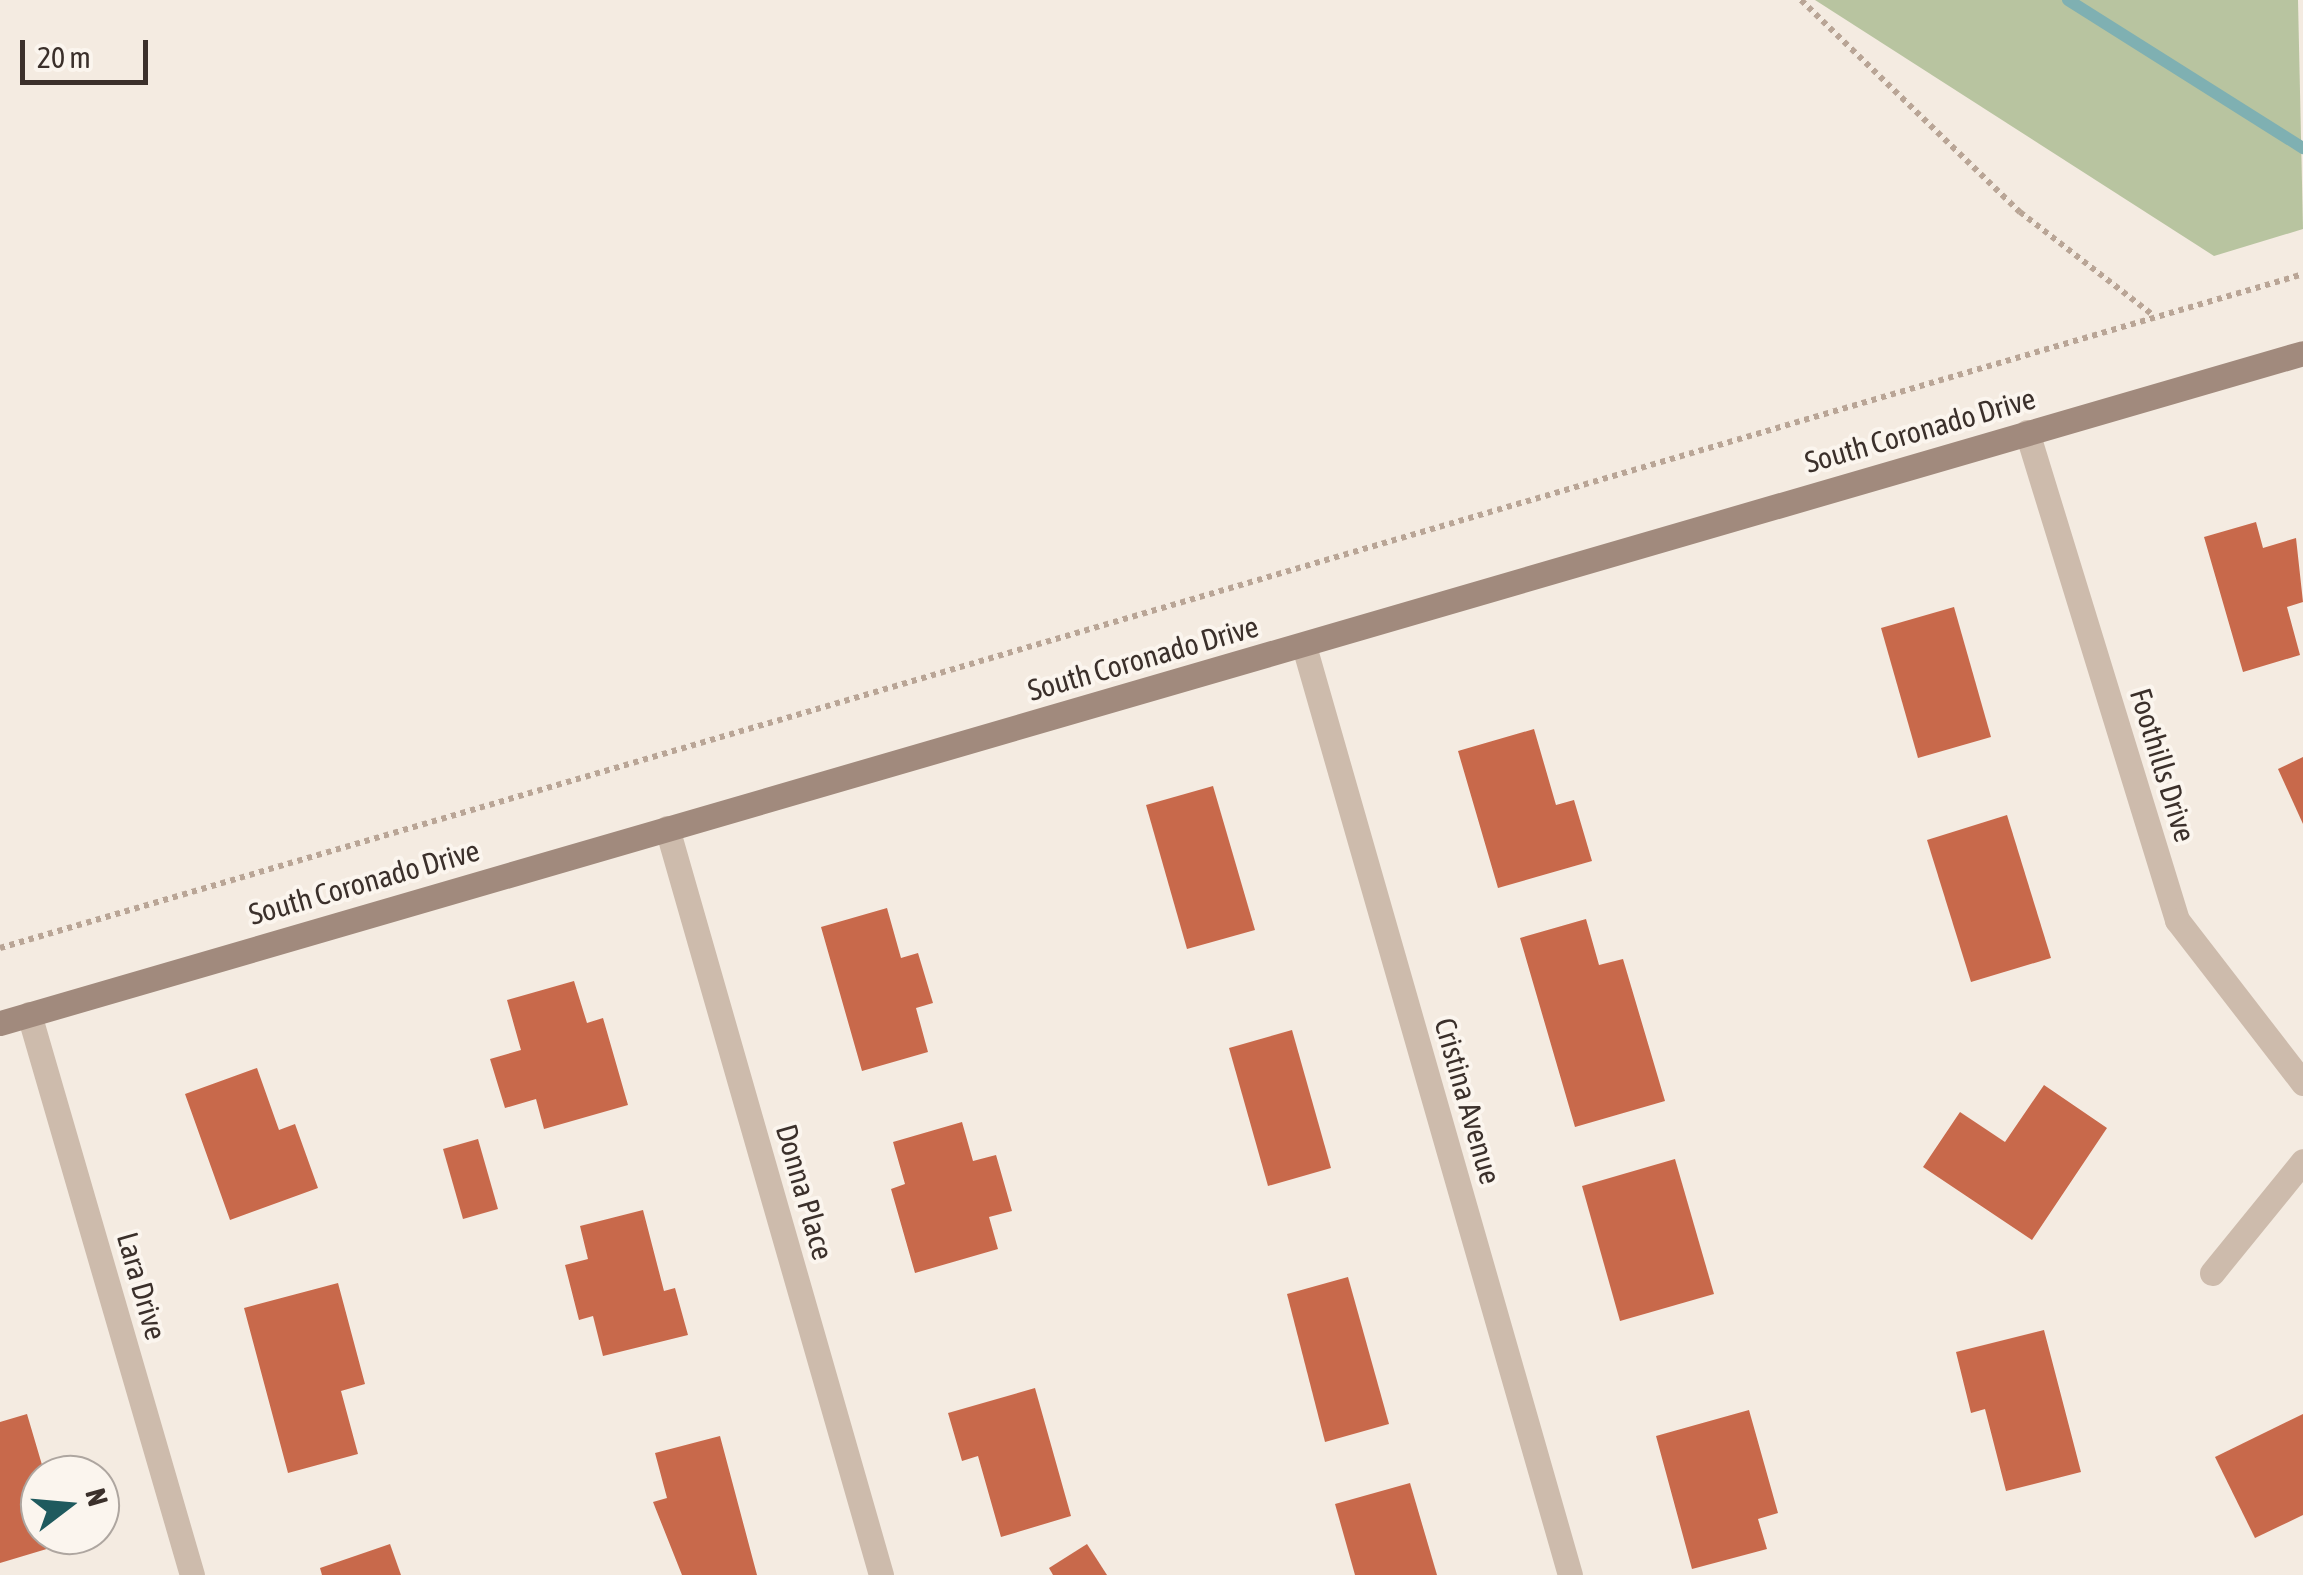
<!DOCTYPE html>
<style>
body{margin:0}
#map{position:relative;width:2303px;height:1575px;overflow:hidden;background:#f4ebe1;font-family:"Asap Condensed",sans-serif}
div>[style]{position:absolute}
.green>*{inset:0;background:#b8c4a0}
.stream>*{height:12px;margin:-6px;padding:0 6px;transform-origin:6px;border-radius:6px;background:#7fb0b2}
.building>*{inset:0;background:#c8694b}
.path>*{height:6px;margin-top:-3px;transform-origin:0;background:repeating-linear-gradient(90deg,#b9a596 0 5px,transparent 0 10px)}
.street>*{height:25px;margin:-12.5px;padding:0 12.5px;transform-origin:12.5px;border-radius:12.5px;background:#cdbbac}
.secondary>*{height:25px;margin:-12.5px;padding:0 12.5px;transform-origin:12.5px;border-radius:12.5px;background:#a18a7d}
span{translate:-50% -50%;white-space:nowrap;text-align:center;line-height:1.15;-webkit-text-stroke:8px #fbf5ee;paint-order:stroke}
.street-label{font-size:30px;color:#3b302b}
.north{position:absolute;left:20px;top:1455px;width:100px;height:100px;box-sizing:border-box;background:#fbf5ee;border:2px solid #aea6a0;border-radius:50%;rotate:74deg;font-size:28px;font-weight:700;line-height:40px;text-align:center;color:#3b302b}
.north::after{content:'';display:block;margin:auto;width:35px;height:45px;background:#1f5a5e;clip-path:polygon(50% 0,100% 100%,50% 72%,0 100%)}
.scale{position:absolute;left:20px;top:40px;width:128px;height:45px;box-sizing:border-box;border:5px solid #3b302b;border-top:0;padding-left:12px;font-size:30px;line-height:35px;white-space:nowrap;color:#3b302b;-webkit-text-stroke:8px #fbf5ee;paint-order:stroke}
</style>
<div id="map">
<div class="green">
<i style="clip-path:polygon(1815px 0,2298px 0,2303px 229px,2214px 256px)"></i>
</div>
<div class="stream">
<i style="left:2068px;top:0;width:278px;rotate:32.2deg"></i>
</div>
<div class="building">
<i style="clip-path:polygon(2256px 522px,2263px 548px,2296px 538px,2303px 602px,2287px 607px,2300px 655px,2243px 672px,2204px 537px)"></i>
<i style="clip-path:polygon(1954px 607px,1991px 737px,1918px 758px,1881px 628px)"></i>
<i style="clip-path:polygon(1534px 729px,1556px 805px,1574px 800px,1592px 861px,1498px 888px,1458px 751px)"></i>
<i style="clip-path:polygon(2303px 757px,2303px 824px,2278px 769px)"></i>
<i style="clip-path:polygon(1213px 786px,1255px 930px,1187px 949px,1146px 805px)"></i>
<i style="clip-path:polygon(2007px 815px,2051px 958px,1971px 982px,1927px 840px)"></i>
<i style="clip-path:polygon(887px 908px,901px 958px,918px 953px,933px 1003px,916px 1008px,928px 1052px,862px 1071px,821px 927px)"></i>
<i style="clip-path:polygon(1586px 919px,1599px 965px,1623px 959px,1665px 1101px,1575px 1127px,1520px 938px)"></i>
<i style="clip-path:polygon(574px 981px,587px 1023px,603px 1018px,628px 1105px,544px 1129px,536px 1099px,505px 1108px,490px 1059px,521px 1050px,507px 1000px)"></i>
<i style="clip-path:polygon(1292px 1030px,1331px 1168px,1268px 1186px,1229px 1048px)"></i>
<i style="clip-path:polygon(257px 1068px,279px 1130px,295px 1124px,318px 1188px,230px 1220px,185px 1094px)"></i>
<i style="clip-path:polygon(2044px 1085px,2107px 1128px,2032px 1240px,1923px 1167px,1960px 1112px,2005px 1142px)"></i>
<i style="clip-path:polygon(962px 1122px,973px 1161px,996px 1155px,1012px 1211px,989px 1217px,998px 1249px,915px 1273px,891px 1189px,905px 1184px,893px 1142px)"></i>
<i style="clip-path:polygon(478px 1139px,498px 1209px,463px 1219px,443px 1149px)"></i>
<i style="clip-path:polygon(1675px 1159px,1714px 1294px,1620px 1321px,1582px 1186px)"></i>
<i style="clip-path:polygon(643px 1210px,664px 1291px,675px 1288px,688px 1335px,603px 1356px,593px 1316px,579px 1320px,565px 1265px,588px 1259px,580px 1226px)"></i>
<i style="clip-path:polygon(1348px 1277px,1389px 1424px,1325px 1442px,1287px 1294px)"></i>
<i style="clip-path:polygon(338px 1283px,365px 1384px,341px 1391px,358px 1454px,288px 1473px,244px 1308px)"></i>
<i style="clip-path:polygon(2044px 1330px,2081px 1472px,2006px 1491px,1985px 1409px,1971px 1413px,1956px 1352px)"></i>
<i style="clip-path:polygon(1035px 1388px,1071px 1516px,1001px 1537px,978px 1456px,962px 1461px,948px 1413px)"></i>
<i style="clip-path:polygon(1749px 1410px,1778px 1513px,1758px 1519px,1767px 1549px,1692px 1569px,1656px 1436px)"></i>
<i style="clip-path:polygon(27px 1414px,45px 1475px,40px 1535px,50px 1548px,0 1563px,0 1422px)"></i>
<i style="clip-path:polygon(2303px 1414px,2303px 1515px,2255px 1538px,2215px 1457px)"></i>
<i style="clip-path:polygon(720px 1436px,757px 1575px,682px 1575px,653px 1502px,667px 1498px,655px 1453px)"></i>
<i style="clip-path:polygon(1410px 1483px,1437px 1575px,1355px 1575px,1335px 1504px)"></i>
<i style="clip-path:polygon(390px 1544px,401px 1575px,322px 1575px,320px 1568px)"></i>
<i style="clip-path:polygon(1087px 1544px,1107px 1575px,1053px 1575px,1049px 1568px)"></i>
</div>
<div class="path">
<i style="left:1801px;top:0;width:305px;rotate:44.1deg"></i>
<i style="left:2020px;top:212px;width:170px;rotate:37.8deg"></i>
<i style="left:0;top:948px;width:2400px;rotate:-16.31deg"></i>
</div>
<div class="street">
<i style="left:2027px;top:432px;width:511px;rotate:72.91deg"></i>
<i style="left:2177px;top:920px;width:206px;rotate:52.3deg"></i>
<i style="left:1304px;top:646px;width:966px;rotate:74.02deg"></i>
<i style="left:667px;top:828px;width:777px;rotate:74.01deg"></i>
<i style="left:29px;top:1014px;width:584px;rotate:73.8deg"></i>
<i style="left:2212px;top:1273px;width:144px;rotate:-50.9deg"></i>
</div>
<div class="secondary">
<i style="left:0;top:1023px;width:2398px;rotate:-16.22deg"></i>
</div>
<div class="street-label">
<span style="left:1920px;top:430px;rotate:-16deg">South Coronado Drive</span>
<span style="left:1143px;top:658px;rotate:-16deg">South Coronado Drive</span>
<span style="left:2163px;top:765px;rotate:73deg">Foothills Drive</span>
<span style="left:364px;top:882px;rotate:-16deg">South Coronado Drive</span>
<span style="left:1468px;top:1101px;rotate:74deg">Cristina Avenue</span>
<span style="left:805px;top:1192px;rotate:74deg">Donna Place</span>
<span style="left:142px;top:1286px;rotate:74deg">Lara Drive</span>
</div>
<div class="north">N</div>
<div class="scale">20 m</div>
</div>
